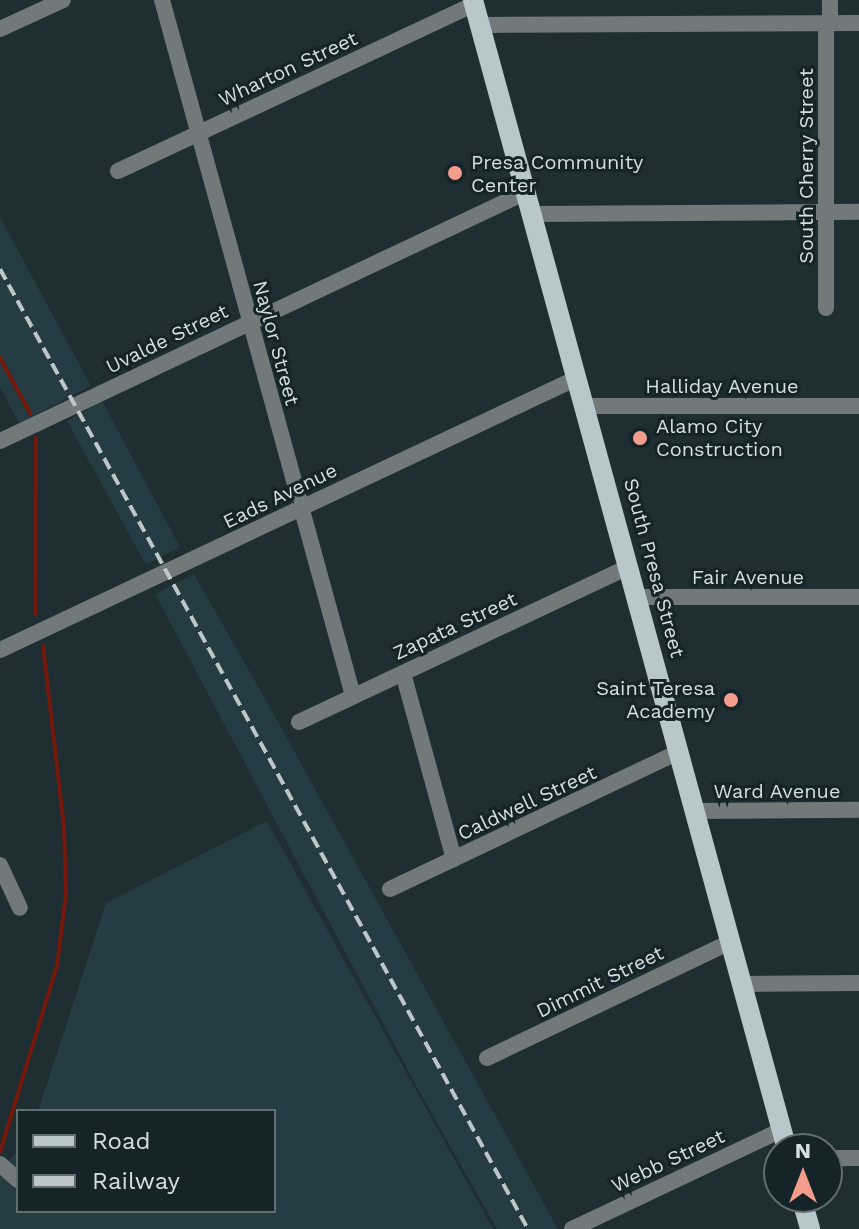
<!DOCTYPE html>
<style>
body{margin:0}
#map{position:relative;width:859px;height:1229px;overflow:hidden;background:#1e2e32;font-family:"Work Sans",sans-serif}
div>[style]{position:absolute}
.built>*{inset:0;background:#243c42}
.stream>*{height:4px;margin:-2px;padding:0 2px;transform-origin:2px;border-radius:2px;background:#74190b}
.minor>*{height:16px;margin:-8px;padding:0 8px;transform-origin:8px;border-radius:8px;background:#71797b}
.major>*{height:20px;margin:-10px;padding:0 10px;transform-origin:10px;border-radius:10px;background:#b7c7cc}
.rail>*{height:4px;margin-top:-2px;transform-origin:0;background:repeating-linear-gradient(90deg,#bdc7ca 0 12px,transparent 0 18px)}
.dots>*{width:22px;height:22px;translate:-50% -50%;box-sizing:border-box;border:4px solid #152428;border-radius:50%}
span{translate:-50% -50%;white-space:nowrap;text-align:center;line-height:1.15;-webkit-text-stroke:6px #152428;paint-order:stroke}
.street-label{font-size:20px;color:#d6dfe2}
.poi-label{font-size:20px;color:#d6dfe2}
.left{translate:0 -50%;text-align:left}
.right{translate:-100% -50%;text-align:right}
.legend{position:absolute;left:16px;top:1109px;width:260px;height:104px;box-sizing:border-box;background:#152428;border:2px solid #626f72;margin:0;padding:10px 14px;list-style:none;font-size:24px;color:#d6dfe2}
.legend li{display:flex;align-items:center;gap:16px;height:40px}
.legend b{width:40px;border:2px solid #626f72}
.north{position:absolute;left:763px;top:1133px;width:80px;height:80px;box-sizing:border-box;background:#152428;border:2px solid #626f72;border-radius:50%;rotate:0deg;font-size:22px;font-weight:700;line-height:32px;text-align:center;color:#d6dfe2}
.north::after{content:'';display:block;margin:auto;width:28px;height:36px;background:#f49d8c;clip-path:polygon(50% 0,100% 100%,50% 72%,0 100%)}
</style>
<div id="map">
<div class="built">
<i style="clip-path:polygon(0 217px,91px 386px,19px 423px,0 387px)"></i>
<i style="clip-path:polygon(102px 401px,180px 547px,146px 565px,67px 421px)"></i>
<i style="clip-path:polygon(194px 574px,277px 720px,558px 1229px,497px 1229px,419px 1091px,155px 594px)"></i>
<i style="clip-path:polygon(267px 821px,493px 1229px,0 1229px,0 1171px,18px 1150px,18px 1211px,274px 1211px,274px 1111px,38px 1111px,106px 903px)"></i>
</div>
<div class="stream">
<i style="left:0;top:358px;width:63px;rotate:61.4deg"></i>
<i style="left:35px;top:614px;width:176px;rotate:-89.7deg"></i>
<i style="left:0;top:1152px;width:195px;rotate:-73deg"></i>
<i style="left:57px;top:966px;width:73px;rotate:-82.9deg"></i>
<i style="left:66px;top:894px;width:67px;rotate:-91.7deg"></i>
<i style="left:64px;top:827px;width:182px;rotate:-96.6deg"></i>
</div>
<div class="minor">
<i style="left:162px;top:0;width:722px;rotate:74.65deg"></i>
<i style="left:826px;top:23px;width:285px;rotate:90deg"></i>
<i style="left:830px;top:23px;width:23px;rotate:-90deg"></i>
<i style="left:479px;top:25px;width:380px;rotate:-0.3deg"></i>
<i style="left:0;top:29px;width:69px;rotate:-24.7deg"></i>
<i style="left:118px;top:171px;width:393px;rotate:-25.1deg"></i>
<i style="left:533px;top:214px;width:326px;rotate:-0.4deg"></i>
<i style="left:585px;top:406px;width:274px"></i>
<i style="left:0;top:441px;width:582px;rotate:-25.33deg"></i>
<i style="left:637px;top:597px;width:222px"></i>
<i style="left:0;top:650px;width:638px;rotate:-25.24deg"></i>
<i style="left:403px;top:673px;width:193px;rotate:74.7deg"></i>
<i style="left:299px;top:722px;width:365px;rotate:-25.2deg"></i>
<i style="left:696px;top:811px;width:163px;rotate:-0.4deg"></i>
<i style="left:0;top:865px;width:47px;rotate:65.1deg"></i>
<i style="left:390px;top:889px;width:320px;rotate:-25.4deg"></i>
<i style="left:742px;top:984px;width:117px;rotate:-0.5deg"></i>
<i style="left:487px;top:1058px;width:269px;rotate:-25.5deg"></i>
<i style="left:827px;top:1158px;width:32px"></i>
<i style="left:0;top:1164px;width:24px;rotate:42deg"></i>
<i style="left:572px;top:1229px;width:231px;rotate:-25.3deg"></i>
</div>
<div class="major">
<i style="left:473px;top:0;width:1191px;rotate:74.72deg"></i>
<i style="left:801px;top:1197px;width:33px;rotate:74deg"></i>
</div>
<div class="rail">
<i style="left:0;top:269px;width:1096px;rotate:61.19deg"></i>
</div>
<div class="dots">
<i style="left:455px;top:173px;background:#f49d8c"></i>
<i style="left:640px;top:438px;background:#f49d8c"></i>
<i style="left:731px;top:700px;background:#f49d8c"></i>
</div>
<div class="street-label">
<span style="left:288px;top:69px;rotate:-25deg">Wharton Street</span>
<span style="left:806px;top:166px;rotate:-90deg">South Cherry Street</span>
<span style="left:167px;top:339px;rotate:-26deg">Uvalde Street</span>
<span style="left:276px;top:343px;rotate:75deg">Naylor Street</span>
<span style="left:722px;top:386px">Halliday Avenue</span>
<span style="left:280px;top:496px;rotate:-26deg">Eads Avenue</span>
<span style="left:654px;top:568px;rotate:75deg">South Presa Street</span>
<span style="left:748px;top:577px">Fair Avenue</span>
<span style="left:455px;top:626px;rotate:-25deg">Zapata Street</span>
<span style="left:777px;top:791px">Ward Avenue</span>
<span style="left:527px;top:803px;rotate:-25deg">Caldwell Street</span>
<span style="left:600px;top:982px;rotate:-26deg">Dimmit Street</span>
<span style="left:668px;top:1161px;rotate:-25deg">Webb Street</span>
</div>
<div class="poi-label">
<span class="left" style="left:471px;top:174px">Presa Community<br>Center</span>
<span class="left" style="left:656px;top:438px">Alamo City<br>Construction</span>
<span class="right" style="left:715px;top:700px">Saint Teresa<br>Academy</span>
</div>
<ul class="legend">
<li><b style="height:10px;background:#b7c7cc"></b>Road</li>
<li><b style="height:10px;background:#bdc7ca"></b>Railway</li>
</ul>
<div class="north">N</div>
</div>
